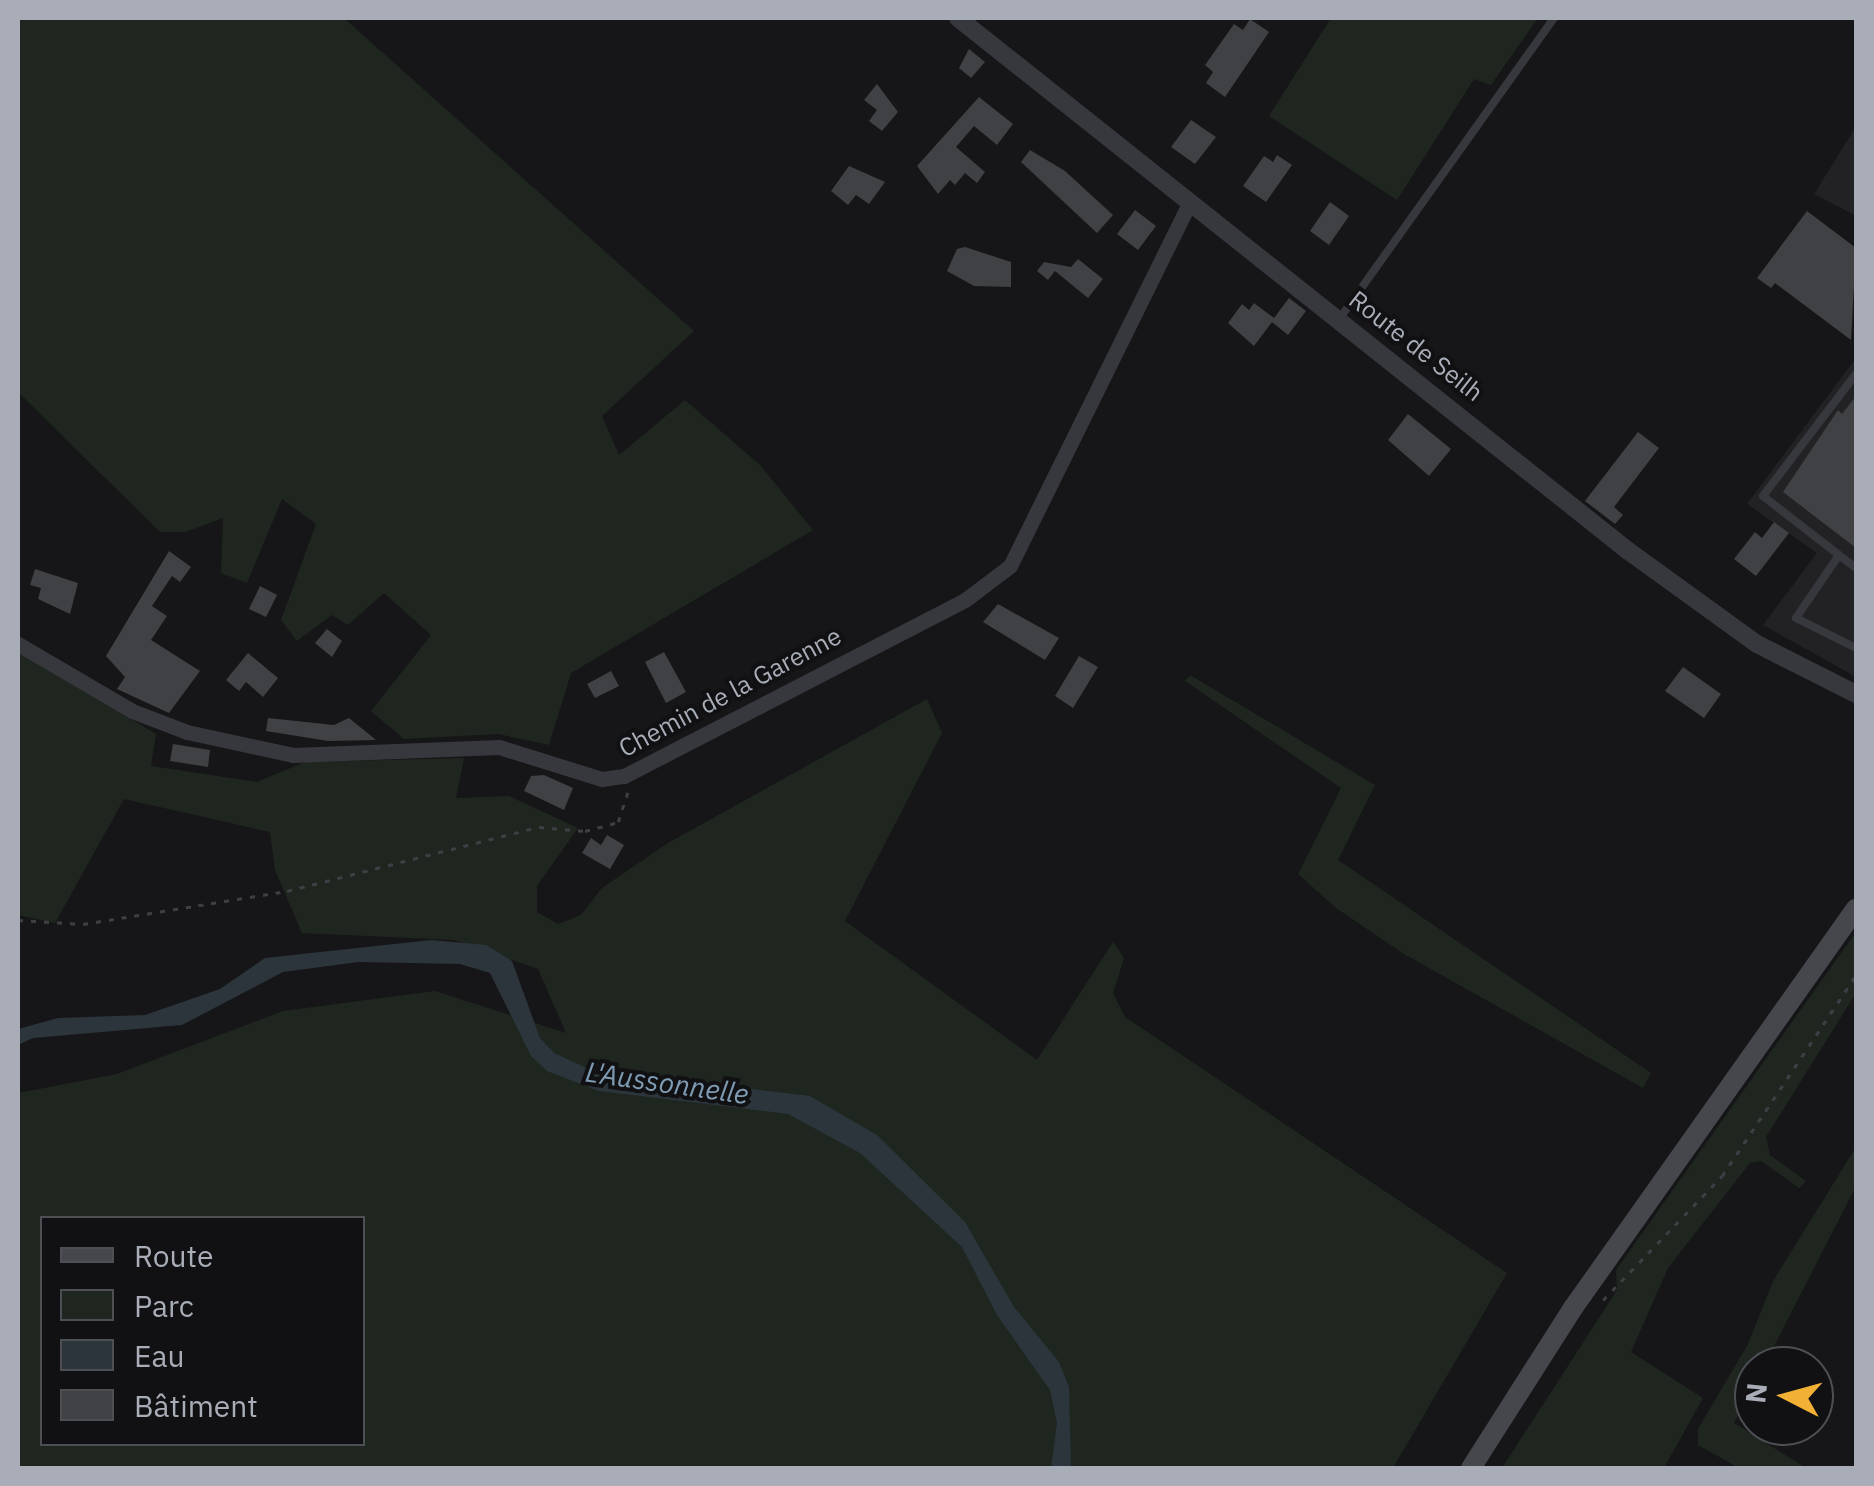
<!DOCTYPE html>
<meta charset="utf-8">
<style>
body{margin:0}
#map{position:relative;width:1874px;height:1486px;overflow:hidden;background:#161618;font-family:"IBM Plex Sans",sans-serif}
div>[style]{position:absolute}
.built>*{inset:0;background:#222225}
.green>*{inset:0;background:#1e261f}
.water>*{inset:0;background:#2c353c}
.building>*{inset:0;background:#404145}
.path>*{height:2.5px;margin-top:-1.25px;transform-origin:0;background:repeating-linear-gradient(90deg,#3d3f44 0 5px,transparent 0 13px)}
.service>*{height:8px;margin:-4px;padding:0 4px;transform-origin:4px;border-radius:4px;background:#37383d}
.minor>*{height:15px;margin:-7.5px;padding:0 7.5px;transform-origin:7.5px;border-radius:7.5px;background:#37383d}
.tertiary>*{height:18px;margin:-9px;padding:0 9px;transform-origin:9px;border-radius:9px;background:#37383d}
.secondary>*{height:20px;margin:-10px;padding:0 10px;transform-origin:10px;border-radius:10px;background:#45474d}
span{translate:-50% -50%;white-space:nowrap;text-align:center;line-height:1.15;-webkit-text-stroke:8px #111113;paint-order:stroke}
.street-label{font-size:25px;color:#a8adb8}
.water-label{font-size:28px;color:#7f9bb3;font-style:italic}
.frame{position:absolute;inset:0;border:20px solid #a8adb8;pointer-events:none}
.legend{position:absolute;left:40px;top:1216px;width:325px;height:230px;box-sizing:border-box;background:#111113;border:2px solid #4d4f55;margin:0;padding:12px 18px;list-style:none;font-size:30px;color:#a8adb8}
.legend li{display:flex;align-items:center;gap:20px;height:50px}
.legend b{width:50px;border:2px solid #4d4f55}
.north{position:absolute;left:1734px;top:1346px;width:100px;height:100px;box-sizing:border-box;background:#111113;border:2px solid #4d4f55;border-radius:50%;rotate:276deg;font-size:28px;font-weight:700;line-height:40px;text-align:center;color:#a8adb8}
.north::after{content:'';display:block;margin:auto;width:35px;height:45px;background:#f2b134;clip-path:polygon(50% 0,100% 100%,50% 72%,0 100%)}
</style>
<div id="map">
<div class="built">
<i style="clip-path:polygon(1855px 128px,1856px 129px,1856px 216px,1814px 194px)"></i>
<i style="clip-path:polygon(1856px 358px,1856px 677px,1763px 625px,1817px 553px,1747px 504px)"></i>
</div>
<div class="green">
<i style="clip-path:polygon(18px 18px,344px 18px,694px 331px,602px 416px,619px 455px,685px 400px,760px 465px,813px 530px,571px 673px,549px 745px,498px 734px,404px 739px,371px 711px,431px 635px,384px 593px,348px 625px,332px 615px,297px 641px,281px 620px,316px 524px,282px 499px,247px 583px,221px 573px,223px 518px,185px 532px,160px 532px,18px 392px)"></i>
<i style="clip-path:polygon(1331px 18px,1538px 18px,1491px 85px,1474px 79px,1397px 200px,1269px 116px)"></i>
<i style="clip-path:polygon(evenodd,18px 652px,156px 734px,151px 766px,257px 782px,305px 762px,464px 758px,456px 798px,509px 796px,578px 828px,537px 886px,537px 912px,558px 924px,581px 915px,602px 888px,668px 843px,927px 699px,942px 733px,845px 921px,1037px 1060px,1113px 942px,1124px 958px,1113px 993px,1125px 1017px,1507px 1273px,1393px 1468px,18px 1468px,18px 1093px,117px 1074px,283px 1011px,435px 991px,566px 1033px,538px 969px,454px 940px,302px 933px,275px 870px,270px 832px,124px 799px,55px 923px,18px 915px,18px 652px,42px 1218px,362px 1218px,362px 1444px,42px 1444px,42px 1218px)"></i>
<i style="clip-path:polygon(1190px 675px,1375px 785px,1338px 860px,1651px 1073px,1643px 1088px,1404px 954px,1336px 908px,1298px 874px,1341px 788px,1185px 681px)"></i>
<i style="clip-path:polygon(1856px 932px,1856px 993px,1766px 1137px,1770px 1155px,1806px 1181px,1799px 1188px,1761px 1161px,1750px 1163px,1668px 1268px,1631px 1352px,1703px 1398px,1664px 1468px,1502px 1468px,1617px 1290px,1616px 1270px)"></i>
<i style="clip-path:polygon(1856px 1147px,1856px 1186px,1764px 1366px,1754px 1366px,1754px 1386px,1734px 1423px,1806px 1468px,1739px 1468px,1698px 1445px,1698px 1429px,1748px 1344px,1773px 1281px)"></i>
</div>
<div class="water">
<i style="clip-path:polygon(431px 940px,486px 945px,512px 961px,540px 1038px,554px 1053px,591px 1070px,810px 1096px,877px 1135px,965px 1222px,1014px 1307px,1059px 1362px,1069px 1387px,1071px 1468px,1051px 1468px,1057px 1423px,1050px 1390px,997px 1315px,962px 1247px,860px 1153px,788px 1114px,599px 1091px,547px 1071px,531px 1056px,490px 973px,460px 964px,358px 962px,283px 972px,182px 1025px,33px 1038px,18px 1045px,18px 1029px,58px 1018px,145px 1015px,220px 989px,265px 958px)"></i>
</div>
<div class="building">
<i style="clip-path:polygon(1250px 19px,1269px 32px,1225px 97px,1206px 83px,1213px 72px,1205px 65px,1234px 24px,1243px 30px)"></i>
<i style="clip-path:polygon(969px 49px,985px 62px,971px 78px,959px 68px)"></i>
<i style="clip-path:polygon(877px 84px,898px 112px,882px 131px,869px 121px,877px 110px,864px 100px)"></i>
<i style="clip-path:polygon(979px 97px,1013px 124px,997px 145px,974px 126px,956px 147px,985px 172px,977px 183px,965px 173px,955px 185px,950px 180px,938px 194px,917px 166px)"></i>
<i style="clip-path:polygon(1191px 120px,1216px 137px,1195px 164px,1171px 147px)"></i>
<i style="clip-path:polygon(1030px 150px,1065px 171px,1113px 215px,1097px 233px,1021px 162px)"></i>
<i style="clip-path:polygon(1277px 155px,1292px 165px,1266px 202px,1243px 186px,1264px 156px,1273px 162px)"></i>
<i style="clip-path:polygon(849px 166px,885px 182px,869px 204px,856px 195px,848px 205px,831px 191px)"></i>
<i style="clip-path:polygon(1330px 202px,1349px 216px,1329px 245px,1310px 231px)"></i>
<i style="clip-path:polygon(1135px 210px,1156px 226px,1138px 250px,1117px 234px)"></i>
<i style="clip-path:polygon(1807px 211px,1856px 248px,1851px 340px,1775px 283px,1771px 288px,1757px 278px)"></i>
<i style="clip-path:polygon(965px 247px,1011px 262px,1011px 287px,974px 286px,947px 271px,957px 249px)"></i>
<i style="clip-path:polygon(1078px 259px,1103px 279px,1088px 298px,1055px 271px,1048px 280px,1037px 271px,1044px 262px,1071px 267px)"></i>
<i style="clip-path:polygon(1289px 298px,1306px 311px,1288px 335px,1272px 322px,1254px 346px,1228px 323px,1242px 304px,1249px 310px,1254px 303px,1274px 318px)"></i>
<i style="clip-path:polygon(1856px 396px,1856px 548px,1783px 492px,1838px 410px,1842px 414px)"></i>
<i style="clip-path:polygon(1408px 414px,1451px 449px,1429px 476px,1388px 440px)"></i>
<i style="clip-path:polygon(1638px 432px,1659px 448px,1614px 507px,1623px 515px,1615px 524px,1585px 501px)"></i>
<i style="clip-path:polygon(1774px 522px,1789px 533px,1756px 576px,1734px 559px,1755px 532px,1762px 538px)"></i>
<i style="clip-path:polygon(169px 551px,191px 567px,180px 582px,172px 576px,152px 606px,167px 616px,151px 640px,200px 671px,169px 713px,117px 689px,125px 677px,106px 656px)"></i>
<i style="clip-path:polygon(35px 569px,78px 583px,70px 614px,38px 599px,41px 588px,30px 585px)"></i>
<i style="clip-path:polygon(260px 586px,277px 595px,266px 617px,249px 609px)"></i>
<i style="clip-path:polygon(998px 604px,1059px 638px,1045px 660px,983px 622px)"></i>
<i style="clip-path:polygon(327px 629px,342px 641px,332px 657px,315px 643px)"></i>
<i style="clip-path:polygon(664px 652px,686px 692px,666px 703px,645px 662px)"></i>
<i style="clip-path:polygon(248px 653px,278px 678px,263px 697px,246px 682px,239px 691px,226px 680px)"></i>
<i style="clip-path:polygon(1079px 656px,1098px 667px,1073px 708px,1055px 696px)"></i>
<i style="clip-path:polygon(1683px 667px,1721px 694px,1704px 718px,1665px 691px)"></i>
<i style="clip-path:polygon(611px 671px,619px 686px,595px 698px,587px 684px)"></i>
<i style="clip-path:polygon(268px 718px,334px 725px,349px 718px,376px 740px,328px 741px,266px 731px)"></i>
<i style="clip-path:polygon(173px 744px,210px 750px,208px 767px,170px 761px)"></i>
<i style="clip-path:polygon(544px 775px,573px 788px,564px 810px,524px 791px,531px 776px)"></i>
<i style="clip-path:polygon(607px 835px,624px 845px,610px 869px,582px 853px,591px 838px,601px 845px)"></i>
</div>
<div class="path">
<i style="left:18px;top:920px;width:65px;rotate:3.5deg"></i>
<i style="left:83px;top:924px;width:207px;rotate:-9.2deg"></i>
<i style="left:287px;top:891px;width:260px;rotate:-14.3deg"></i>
<i style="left:539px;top:827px;width:46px;rotate:5deg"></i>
<i style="left:585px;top:831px;width:34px;rotate:-15deg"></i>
<i style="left:618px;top:822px;width:32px;rotate:-72deg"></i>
<i style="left:1603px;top:1300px;width:172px;rotate:-46.2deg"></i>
<i style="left:1722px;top:1176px;width:242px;rotate:-56.3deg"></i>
</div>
<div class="service">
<i style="left:1340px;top:318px;width:369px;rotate:-54.5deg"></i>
<i style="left:1839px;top:555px;width:96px;rotate:-142.2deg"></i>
<i style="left:1763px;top:496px;width:153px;rotate:-52.7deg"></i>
<i style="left:1856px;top:568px;width:21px;rotate:-143deg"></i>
<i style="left:1839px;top:555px;width:76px;rotate:124.3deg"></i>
<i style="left:1796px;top:618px;width:67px;rotate:26.6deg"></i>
</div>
<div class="minor">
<i style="left:18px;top:644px;width:132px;rotate:30.4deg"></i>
<i style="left:132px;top:711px;width:59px;rotate:20.9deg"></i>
<i style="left:187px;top:732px;width:108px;rotate:12.2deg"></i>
<i style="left:293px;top:755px;width:206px;rotate:-2.2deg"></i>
<i style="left:499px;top:747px;width:108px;rotate:17.3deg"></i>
<i style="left:602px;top:779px;width:22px;rotate:-8deg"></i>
<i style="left:624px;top:776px;width:384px;rotate:-27.3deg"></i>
<i style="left:965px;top:600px;width:56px;rotate:-37.1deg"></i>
<i style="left:1010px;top:566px;width:402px;rotate:-63.7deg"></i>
</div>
<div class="tertiary">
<i style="left:958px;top:18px;width:855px;rotate:38.49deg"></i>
<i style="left:1627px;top:550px;width:160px;rotate:35.9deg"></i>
<i style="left:1757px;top:644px;width:111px;rotate:26.8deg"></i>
</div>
<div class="secondary">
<i style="left:1471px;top:1468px;width:190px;rotate:-57.5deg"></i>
<i style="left:1573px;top:1308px;width:489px;rotate:-54.7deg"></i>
</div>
<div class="street-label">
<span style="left:1416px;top:346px;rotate:38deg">Route de Seilh</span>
<span style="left:730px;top:692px;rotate:-28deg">Chemin de la Garenne</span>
</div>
<div class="water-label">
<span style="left:667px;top:1083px;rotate:8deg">L'Aussonnelle</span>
</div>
<div class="frame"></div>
<ul class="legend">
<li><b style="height:12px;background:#45474d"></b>Route</li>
<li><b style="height:28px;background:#1e261f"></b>Parc</li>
<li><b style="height:28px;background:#2c353c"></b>Eau</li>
<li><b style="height:28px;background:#404145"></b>Bâtiment</li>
</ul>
<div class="north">N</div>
</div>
